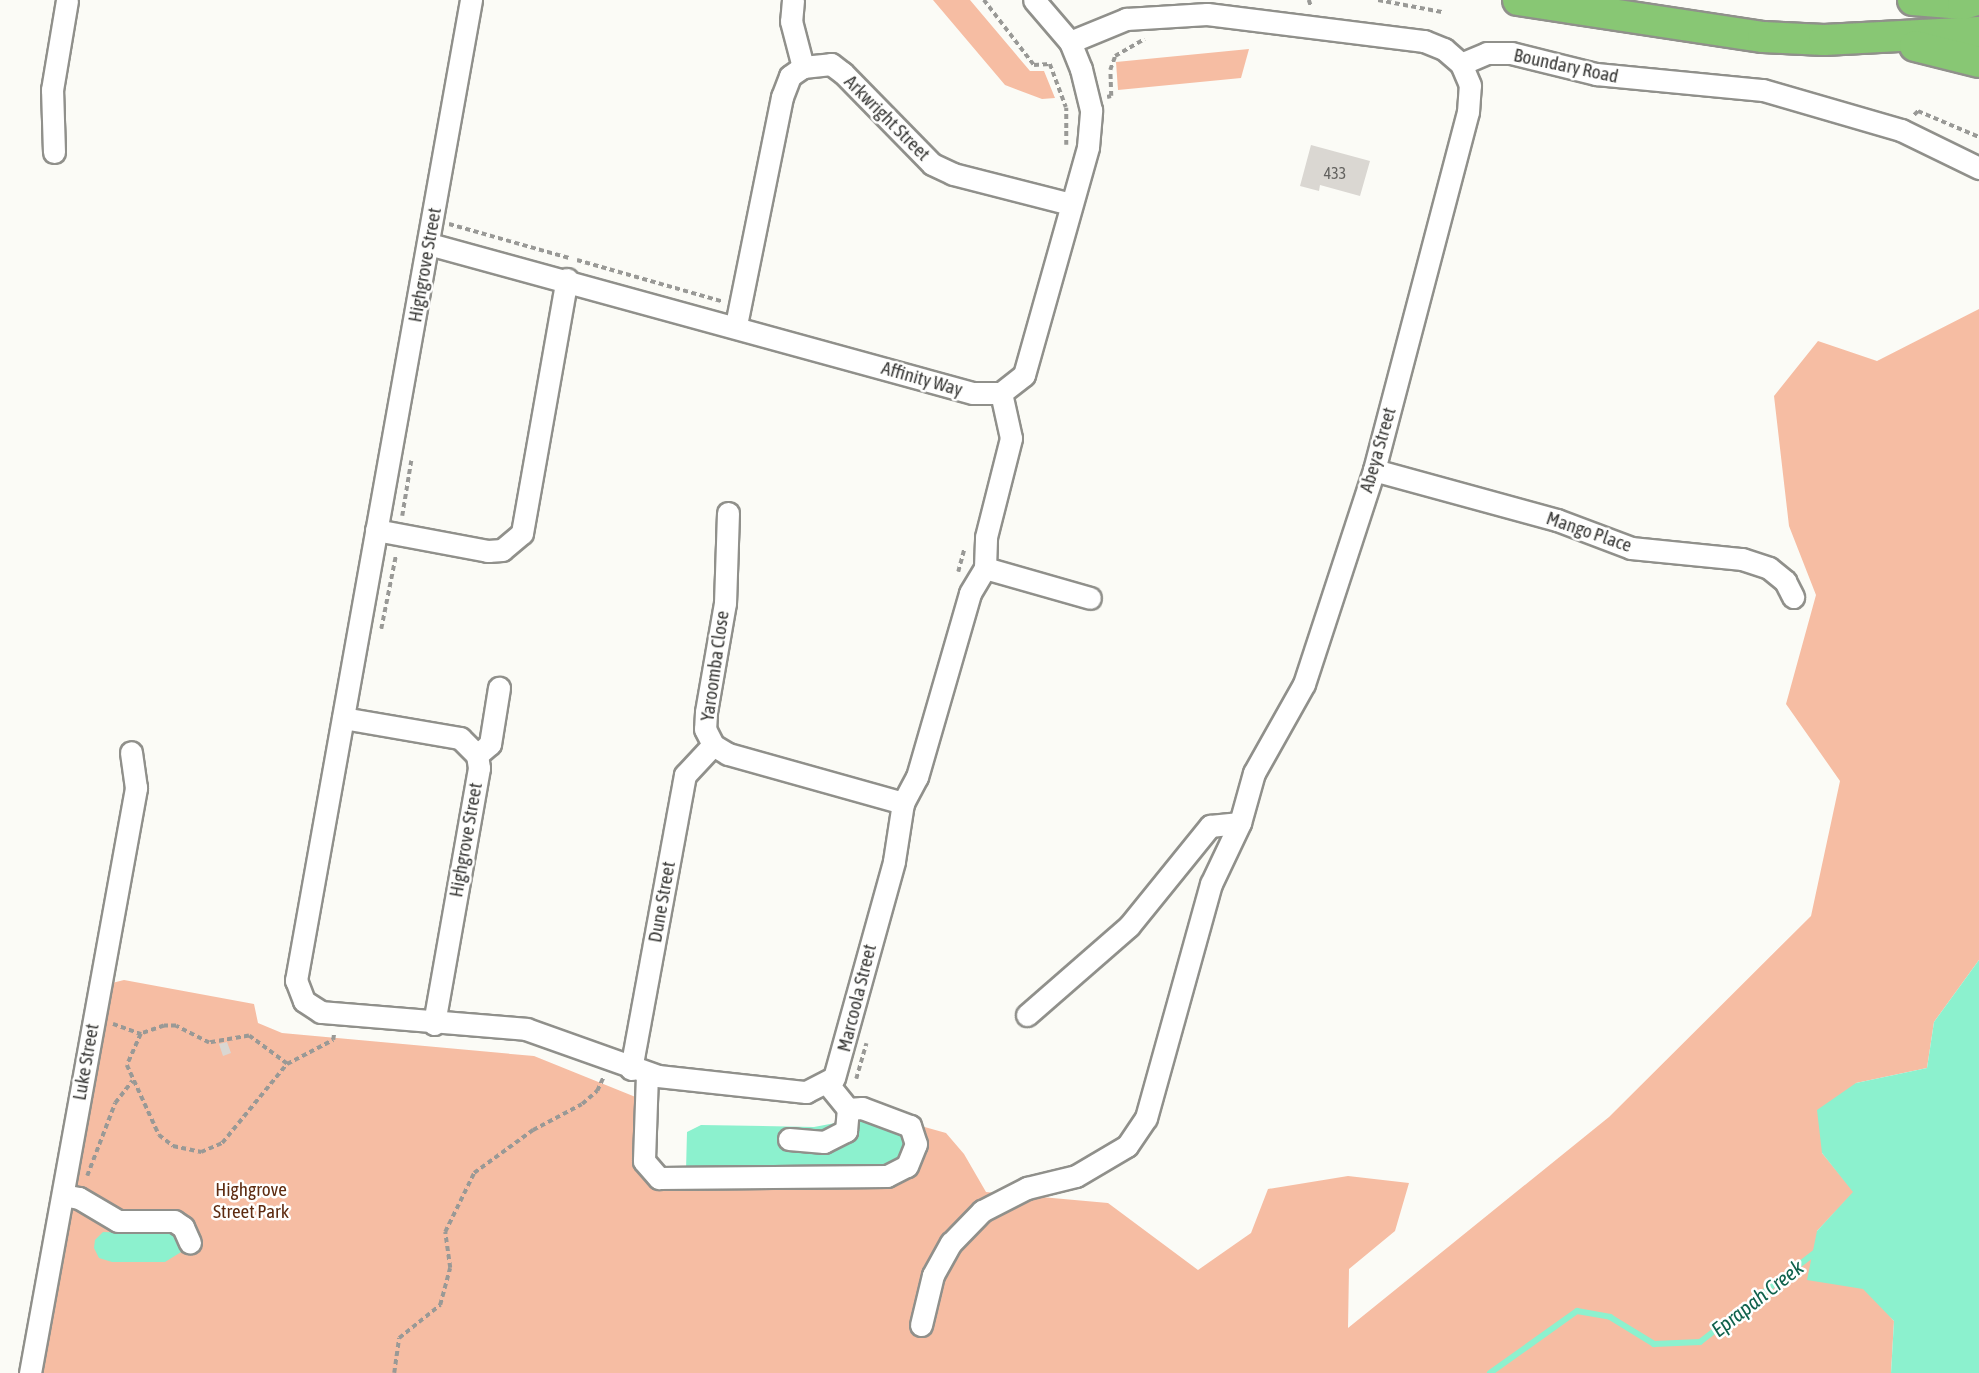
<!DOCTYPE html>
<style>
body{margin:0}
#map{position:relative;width:1979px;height:1373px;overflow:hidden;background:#fbfbf6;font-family:"Asap Condensed",sans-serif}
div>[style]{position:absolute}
.green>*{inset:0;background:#f6bda3}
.water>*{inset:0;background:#8cf1ce}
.stream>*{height:6px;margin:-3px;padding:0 3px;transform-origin:3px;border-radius:3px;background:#8cf1ce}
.building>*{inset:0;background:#dad7d2}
.path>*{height:3.5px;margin-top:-1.75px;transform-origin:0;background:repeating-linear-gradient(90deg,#999996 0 5px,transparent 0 8.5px)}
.roads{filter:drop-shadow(2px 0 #90908b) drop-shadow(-2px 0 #90908b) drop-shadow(0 2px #90908b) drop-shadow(0 -2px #90908b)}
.minor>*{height:21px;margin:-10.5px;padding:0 10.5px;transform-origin:10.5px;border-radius:10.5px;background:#fff}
.highway>*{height:30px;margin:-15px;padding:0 15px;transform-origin:15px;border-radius:15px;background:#88c774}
span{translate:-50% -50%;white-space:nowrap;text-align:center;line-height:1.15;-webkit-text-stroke:5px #fffffe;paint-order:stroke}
.number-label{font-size:16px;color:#62615e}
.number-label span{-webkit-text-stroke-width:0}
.street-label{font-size:19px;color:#3a3a38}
.park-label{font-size:19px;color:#5d2b10}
.water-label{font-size:21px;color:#0f614b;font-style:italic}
</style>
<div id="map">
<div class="green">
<i style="clip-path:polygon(933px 0,970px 0,1030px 71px,1044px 71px,1055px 98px,1042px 99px,1005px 85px)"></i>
<i style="clip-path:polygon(1249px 49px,1241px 78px,1118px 90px,1116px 62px)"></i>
<i style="clip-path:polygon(1979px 309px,1979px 960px,1934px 1022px,1927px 1068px,1856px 1083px,1822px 1153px,1854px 1192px,1817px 1231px,1894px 1321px,1891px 1373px,42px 1373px,112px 983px,124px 980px,254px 1004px,258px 1023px,282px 1033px,534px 1056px,638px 1098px,636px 1152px,643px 1177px,659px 1189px,887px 1183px,921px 1126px,946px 1133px,964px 1154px,986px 1192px,1108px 1203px,1198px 1270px,1251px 1233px,1268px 1189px,1348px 1176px,1409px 1183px,1395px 1231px,1349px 1269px,1348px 1328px,1609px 1117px,1811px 916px,1840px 781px,1786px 704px,1816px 595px,1789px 526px,1774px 396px,1818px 341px,1877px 361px)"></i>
</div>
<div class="water">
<i style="clip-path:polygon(1979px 960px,1979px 1373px,1891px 1373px,1894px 1321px,1863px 1289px,1807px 1280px,1817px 1231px,1853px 1192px,1822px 1153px,1817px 1110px,1856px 1083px,1927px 1068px,1934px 1022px)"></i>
<i style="clip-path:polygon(867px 1117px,908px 1135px,904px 1155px,879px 1167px,686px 1170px,687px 1132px,701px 1125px,814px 1127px)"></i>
<i style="clip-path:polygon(103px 1232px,176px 1234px,186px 1249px,165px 1262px,112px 1262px,99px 1258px,94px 1248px,95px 1240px)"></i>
</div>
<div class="stream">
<i style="left:1490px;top:1373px;width:107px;rotate:-35.5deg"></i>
<i style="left:1577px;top:1311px;width:34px;rotate:10deg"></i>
<i style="left:1610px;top:1317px;width:52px;rotate:31.5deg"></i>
<i style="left:1654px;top:1344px;width:46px;rotate:-2.5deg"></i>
<i style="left:1700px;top:1342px;width:148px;rotate:-37.9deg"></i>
</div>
<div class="building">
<i style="clip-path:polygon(1311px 145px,1370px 161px,1360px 196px,1320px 185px,1319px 191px,1300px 186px)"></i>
<i style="clip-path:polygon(227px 1042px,231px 1053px,223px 1056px,219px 1044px)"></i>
</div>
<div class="path">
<i style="left:984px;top:0;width:82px;rotate:52.4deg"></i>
<i style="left:1034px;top:65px;width:16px;rotate:-4deg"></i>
<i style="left:1050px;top:64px;width:46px;rotate:69.6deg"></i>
<i style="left:1309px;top:0;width:6px;rotate:72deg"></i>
<i style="left:1378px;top:0;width:65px;rotate:10.6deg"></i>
<i style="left:1107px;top:97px;width:4px;rotate:-14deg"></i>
<i style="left:1111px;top:96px;width:26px;rotate:-92deg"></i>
<i style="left:1110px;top:70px;width:15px;rotate:-70deg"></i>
<i style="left:1115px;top:56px;width:34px;rotate:-30deg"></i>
<i style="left:1914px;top:115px;width:6px;rotate:-45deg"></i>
<i style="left:1918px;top:111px;width:66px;rotate:23.1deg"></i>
<i style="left:1066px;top:145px;width:37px;rotate:-90deg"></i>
<i style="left:449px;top:224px;width:125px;rotate:15.8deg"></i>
<i style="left:577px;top:260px;width:150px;rotate:15.9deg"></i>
<i style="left:402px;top:516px;width:56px;rotate:-80.7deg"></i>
<i style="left:958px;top:572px;width:24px;rotate:-75deg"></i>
<i style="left:381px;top:629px;width:76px;rotate:-78.7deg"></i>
<i style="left:113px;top:1024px;width:30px;rotate:20deg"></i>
<i style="left:287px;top:1064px;width:47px;rotate:-143.6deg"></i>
<i style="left:249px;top:1036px;width:41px;rotate:170.1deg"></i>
<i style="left:209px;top:1043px;width:37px;rotate:-153deg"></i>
<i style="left:176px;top:1026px;width:12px;rotate:180deg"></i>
<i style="left:164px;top:1026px;width:24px;rotate:161deg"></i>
<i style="left:141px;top:1034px;width:34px;rotate:114deg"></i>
<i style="left:127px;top:1065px;width:77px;rotate:65.4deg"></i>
<i style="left:159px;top:1135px;width:18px;rotate:38deg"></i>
<i style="left:173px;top:1146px;width:29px;rotate:12deg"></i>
<i style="left:201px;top:1152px;width:23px;rotate:-23deg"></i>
<i style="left:222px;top:1143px;width:102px;rotate:-50.6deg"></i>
<i style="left:287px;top:1064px;width:52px;rotate:-27.6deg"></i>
<i style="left:333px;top:1040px;width:7px;rotate:-82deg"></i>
<i style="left:856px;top:1079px;width:37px;rotate:-74deg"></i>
<i style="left:87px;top:1176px;width:78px;rotate:-69deg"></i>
<i style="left:115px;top:1103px;width:28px;rotate:-52deg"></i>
<i style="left:394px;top:1373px;width:35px;rotate:-82deg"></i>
<i style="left:399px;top:1338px;width:53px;rotate:-38.8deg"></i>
<i style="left:440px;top:1305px;width:38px;rotate:-75deg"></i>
<i style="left:450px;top:1268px;width:36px;rotate:-98deg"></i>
<i style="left:445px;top:1232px;width:66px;rotate:-63.8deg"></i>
<i style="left:474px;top:1173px;width:73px;rotate:-36.1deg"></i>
<i style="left:533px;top:1130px;width:55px;rotate:-28deg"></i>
<i style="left:582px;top:1104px;width:20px;rotate:-41deg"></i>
<i style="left:597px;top:1091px;width:14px;rotate:-65deg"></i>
</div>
<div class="roads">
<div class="minor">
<i style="left:471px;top:0;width:996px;rotate:100.12deg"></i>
<i style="left:296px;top:980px;width:22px;rotate:69deg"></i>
<i style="left:304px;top:1001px;width:20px;rotate:33deg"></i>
<i style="left:321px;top:1012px;width:206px;rotate:4.7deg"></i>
<i style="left:526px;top:1029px;width:140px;rotate:19.6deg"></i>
<i style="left:658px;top:1076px;width:149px;rotate:6.2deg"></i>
<i style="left:806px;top:1092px;width:31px;rotate:-27deg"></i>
<i style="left:834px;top:1078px;width:225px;rotate:-74.5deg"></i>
<i style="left:894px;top:861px;width:59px;rotate:-81.2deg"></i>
<i style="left:903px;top:803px;width:30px;rotate:-62deg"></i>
<i style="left:917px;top:777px;width:191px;rotate:-73.9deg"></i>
<i style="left:970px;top:593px;width:29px;rotate:-59deg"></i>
<i style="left:985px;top:568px;width:31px;rotate:-88deg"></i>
<i style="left:986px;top:537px;width:102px;rotate:-75.8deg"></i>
<i style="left:1011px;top:438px;width:46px;rotate:-102.5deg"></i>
<i style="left:793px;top:0;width:21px;rotate:95deg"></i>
<i style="left:791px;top:21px;width:48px;rotate:75.4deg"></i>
<i style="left:1070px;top:42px;width:61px;rotate:-22.3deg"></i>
<i style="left:1126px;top:19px;width:81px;rotate:-3.5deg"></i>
<i style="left:1207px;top:14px;width:219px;rotate:7.1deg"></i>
<i style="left:1424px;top:41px;width:22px;rotate:22deg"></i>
<i style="left:1444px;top:49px;width:23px;rotate:41deg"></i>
<i style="left:1461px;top:64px;width:28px;rotate:-23deg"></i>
<i style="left:1487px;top:53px;width:24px"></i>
<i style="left:1511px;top:53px;width:88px;rotate:13.9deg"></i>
<i style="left:1596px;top:74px;width:168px;rotate:5.5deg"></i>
<i style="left:1763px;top:90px;width:144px;rotate:16.2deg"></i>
<i style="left:1901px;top:130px;width:87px;rotate:26deg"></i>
<i style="left:54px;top:152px;width:62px;rotate:-91.8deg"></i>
<i style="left:52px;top:90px;width:91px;rotate:-80.5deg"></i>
<i style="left:429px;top:244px;width:564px;rotate:15.32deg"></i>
<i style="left:973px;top:393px;width:28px"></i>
<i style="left:1001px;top:393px;width:29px;rotate:-38deg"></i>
<i style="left:1024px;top:375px;width:237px;rotate:-74.3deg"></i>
<i style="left:1088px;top:147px;width:37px;rotate:-85deg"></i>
<i style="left:1091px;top:110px;width:42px;rotate:-103.7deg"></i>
<i style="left:1081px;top:69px;width:29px;rotate:-112deg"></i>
<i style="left:1070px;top:42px;width:55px;rotate:-130.6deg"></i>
<i style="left:736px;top:325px;width:233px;rotate:-78.6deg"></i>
<i style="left:782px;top:97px;width:22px;rotate:-69deg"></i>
<i style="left:790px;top:76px;width:16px;rotate:-35deg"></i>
<i style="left:803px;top:67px;width:28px;rotate:-6deg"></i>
<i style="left:831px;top:64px;width:15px;rotate:37deg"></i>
<i style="left:843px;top:73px;width:127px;rotate:45.6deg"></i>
<i style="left:932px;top:164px;width:23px;rotate:25deg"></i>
<i style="left:953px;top:174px;width:122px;rotate:14.3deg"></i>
<i style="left:1374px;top:470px;width:190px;rotate:15.3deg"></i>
<i style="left:1557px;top:520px;width:79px;rotate:20.7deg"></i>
<i style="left:1631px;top:548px;width:112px;rotate:5.7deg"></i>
<i style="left:1742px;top:559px;width:28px;rotate:18deg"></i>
<i style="left:1769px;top:568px;width:21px;rotate:39deg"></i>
<i style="left:1785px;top:581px;width:18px;rotate:63deg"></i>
<i style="left:728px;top:513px;width:90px;rotate:91.9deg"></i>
<i style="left:725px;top:603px;width:111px;rotate:99.9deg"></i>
<i style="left:706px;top:712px;width:17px;rotate:93deg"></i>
<i style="left:705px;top:729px;width:18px;rotate:63deg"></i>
<i style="left:713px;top:745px;width:17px;rotate:31deg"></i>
<i style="left:728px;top:754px;width:182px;rotate:15.6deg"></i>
<i style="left:376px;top:530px;width:114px;rotate:10.6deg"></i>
<i style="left:488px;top:551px;width:14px;rotate:-4deg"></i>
<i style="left:502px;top:550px;width:26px;rotate:-40deg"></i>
<i style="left:522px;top:533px;width:258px;rotate:-80deg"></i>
<i style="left:985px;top:568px;width:109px;rotate:15.9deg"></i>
<i style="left:343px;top:718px;width:119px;rotate:9.7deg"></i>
<i style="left:460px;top:738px;width:24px;rotate:45deg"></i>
<i style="left:477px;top:755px;width:13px;rotate:81deg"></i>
<i style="left:479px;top:768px;width:260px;rotate:100deg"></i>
<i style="left:477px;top:755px;width:17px;rotate:-40deg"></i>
<i style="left:490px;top:744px;width:57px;rotate:-80.9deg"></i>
<i style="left:1027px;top:1015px;width:135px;rotate:-41.1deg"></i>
<i style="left:1129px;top:926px;width:129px;rotate:-51deg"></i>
<i style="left:1210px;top:826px;width:30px;rotate:-6deg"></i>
<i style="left:631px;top:1069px;width:299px;rotate:-79.6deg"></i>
<i style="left:685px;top:775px;width:41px;rotate:-47deg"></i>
<i style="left:647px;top:1074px;width:87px;rotate:92deg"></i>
<i style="left:644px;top:1161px;width:23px;rotate:49deg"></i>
<i style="left:659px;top:1178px;width:228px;rotate:-0.5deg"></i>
<i style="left:887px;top:1176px;width:22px;rotate:-27deg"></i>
<i style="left:907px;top:1166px;width:24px;rotate:-68deg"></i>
<i style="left:916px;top:1144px;width:19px;rotate:-108deg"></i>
<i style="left:910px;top:1126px;width:51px;rotate:-159.4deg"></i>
<i style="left:862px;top:1108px;width:14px;rotate:176deg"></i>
<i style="left:789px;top:1139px;width:35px;rotate:5deg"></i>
<i style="left:824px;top:1142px;width:25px;rotate:-27deg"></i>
<i style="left:846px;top:1131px;width:22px;rotate:-85deg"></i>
<i style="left:848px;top:1109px;width:33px;rotate:-129deg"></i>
<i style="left:63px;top:1195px;width:16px;rotate:11deg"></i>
<i style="left:79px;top:1198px;width:45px;rotate:30.5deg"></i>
<i style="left:118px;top:1221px;width:56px"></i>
<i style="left:174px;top:1221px;width:11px;rotate:34deg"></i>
<i style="left:183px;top:1227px;width:17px;rotate:66deg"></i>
<i style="left:921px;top:1325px;width:51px;rotate:-76.5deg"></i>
<i style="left:933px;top:1275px;width:37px;rotate:-61deg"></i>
<i style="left:951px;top:1243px;width:45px;rotate:-45.9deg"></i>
<i style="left:982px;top:1211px;width:51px;rotate:-27.1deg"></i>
<i style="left:1027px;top:1188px;width:50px;rotate:-13.8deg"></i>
<i style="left:1076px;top:1176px;width:59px;rotate:-30.5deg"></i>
<i style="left:1127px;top:1146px;width:34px;rotate:-56deg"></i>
<i style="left:1146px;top:1118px;width:243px;rotate:-74.5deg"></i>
<i style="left:1211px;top:884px;width:68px;rotate:-64.6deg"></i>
<i style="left:1240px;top:823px;width:52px;rotate:-74.4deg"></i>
<i style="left:1254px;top:773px;width:102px;rotate:-60.7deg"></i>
<i style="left:1304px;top:684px;width:225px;rotate:-71.9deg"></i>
<i style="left:1374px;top:470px;width:370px;rotate:-75.3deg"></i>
<i style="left:1468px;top:112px;width:27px;rotate:-86deg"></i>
<i style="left:1470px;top:85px;width:23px;rotate:-113deg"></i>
<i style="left:30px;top:1373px;width:595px;rotate:-79.73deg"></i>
<i style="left:136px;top:788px;width:36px;rotate:-98deg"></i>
</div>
<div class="highway">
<i style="left:1518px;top:0;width:248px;rotate:8.6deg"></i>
<i style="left:1763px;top:37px;width:61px;rotate:2.8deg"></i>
<i style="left:1824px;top:40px;width:155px;rotate:-3deg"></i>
<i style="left:1913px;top:0;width:50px;rotate:4.6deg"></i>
<i style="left:1963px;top:4px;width:15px;rotate:-16deg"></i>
<i style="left:1915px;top:46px;width:66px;rotate:14deg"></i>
</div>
</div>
<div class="number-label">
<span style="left:1335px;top:173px">433</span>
</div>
<div class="street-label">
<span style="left:1566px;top:66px;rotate:12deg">Boundary Road</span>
<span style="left:887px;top:118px;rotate:45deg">Arkwright Street</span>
<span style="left:425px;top:265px;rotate:-80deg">Highgrove Street</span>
<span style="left:922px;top:379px;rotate:16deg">Affinity Way</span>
<span style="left:1378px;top:450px;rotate:-74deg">Abeya Street</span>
<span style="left:1589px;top:532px;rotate:19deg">Mango Place</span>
<span style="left:715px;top:666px;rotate:-82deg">Yaroomba Close</span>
<span style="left:466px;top:840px;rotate:-80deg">Highgrove Street</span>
<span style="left:662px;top:902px;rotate:-80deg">Dune Street</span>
<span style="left:857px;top:998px;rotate:-76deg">Marcoola Street</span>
<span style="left:86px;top:1062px;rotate:-80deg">Luke Street</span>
</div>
<div class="park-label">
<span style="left:251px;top:1201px">Highgrove<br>Street Park</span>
</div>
<div class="water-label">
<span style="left:1757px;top:1298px;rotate:-38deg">Eprapah Creek</span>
</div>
</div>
